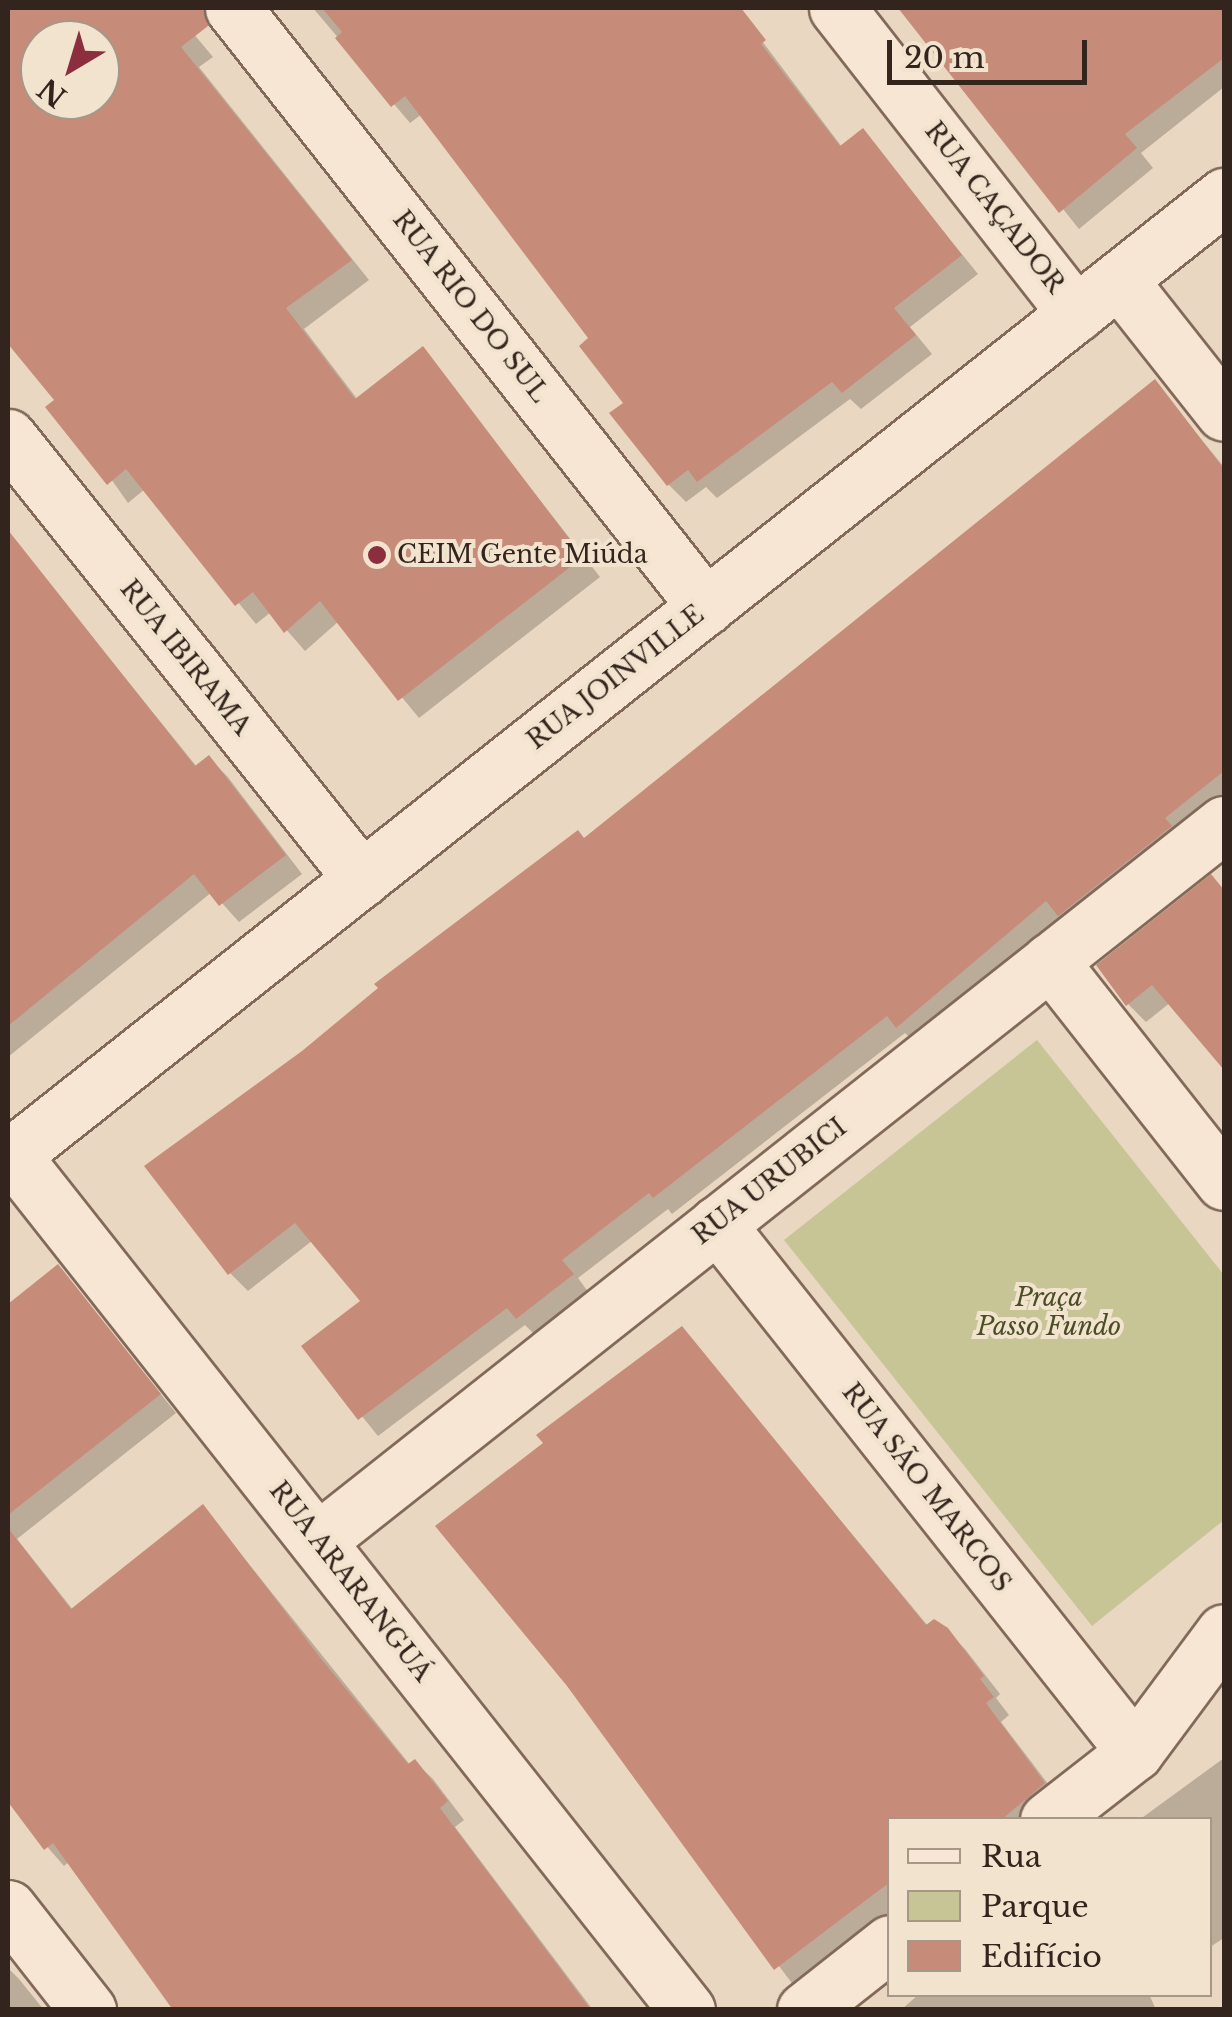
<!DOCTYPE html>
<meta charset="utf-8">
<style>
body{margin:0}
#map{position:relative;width:1232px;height:2017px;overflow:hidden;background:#ead7c1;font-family:"Libre Baskerville",serif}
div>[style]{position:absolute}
.green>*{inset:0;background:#c7c596}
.shadow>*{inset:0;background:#0003}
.building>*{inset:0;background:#c68c79}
.roads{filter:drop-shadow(2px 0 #82695a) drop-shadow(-2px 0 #82695a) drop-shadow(0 2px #82695a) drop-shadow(0 -2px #82695a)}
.street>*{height:55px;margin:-27.5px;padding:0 27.5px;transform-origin:27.5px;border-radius:27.5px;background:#f6e6d3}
.secondary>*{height:55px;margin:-27.5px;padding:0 27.5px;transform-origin:27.5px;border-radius:27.5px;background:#f6e6d3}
.dots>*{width:28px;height:28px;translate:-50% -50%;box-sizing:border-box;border:5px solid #f2e3cf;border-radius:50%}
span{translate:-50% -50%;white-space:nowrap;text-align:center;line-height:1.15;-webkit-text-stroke:8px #f2e3cf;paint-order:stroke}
.street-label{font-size:25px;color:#33241d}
.poi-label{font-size:25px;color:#33241d}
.left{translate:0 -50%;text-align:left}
.park-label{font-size:25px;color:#4a4e25;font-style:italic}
.frame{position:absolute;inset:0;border:10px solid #33241d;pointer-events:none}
.legend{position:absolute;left:887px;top:1817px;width:325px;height:180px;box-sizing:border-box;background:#f2e3cf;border:2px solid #a69788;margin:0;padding:12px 18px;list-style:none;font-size:30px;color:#33241d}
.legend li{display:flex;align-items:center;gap:20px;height:50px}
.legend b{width:50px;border:2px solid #a69788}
.north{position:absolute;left:20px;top:20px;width:100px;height:100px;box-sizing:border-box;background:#f2e3cf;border:2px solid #a69788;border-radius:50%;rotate:218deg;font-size:28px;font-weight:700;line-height:40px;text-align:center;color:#33241d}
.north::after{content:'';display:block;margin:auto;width:35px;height:45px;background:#8d2e3e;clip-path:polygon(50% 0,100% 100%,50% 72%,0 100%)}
.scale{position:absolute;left:887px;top:40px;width:200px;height:45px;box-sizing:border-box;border:5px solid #33241d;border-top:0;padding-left:12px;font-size:30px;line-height:35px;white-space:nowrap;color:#33241d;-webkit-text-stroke:8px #f2e3cf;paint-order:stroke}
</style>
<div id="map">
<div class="green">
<i style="clip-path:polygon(1037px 1040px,1224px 1275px,1224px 1520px,1092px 1626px,784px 1240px)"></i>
</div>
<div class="shadow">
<i style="clip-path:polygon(evenodd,8px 8px,172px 8px,213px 57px,199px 67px,369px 280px,304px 329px,358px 400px,423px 350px,600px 577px,419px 718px,339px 621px,305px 651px,271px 612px,256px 624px,145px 489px,128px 503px,8px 333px,8px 8px,40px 40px,100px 40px,100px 100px,40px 100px,40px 40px)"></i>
<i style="clip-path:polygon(313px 8px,737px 8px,842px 147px,863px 132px,978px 274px,910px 327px,932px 354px,861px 409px,850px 399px,717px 498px,706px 487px,686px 502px,668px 484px,591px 338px,422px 114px,410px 123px)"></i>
<i style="clip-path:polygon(902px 8px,1224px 8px,1224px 87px,1141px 153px,1153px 168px,1079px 229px)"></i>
<i style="clip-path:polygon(1155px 383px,1224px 467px,1224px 803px,915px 1043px,905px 1033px,672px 1214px,668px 1209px,578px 1278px,589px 1293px,535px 1335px,525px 1325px,378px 1436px,305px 1346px,364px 1302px,313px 1240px,248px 1291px,230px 1273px,585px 841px)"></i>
<i style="clip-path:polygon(8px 533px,197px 767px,209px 758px,227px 776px,302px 874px,239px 922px,212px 892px,8px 1057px)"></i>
<i style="clip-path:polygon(1211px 877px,1224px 891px,1224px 1069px,1171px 1002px,1146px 1022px,1128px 1004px)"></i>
<i style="clip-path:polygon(58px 1267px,176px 1413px,17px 1539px,73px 1610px,203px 1507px,411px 1766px,415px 1762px,433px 1779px,464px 1820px,455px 1827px,593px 2010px,174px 2010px,70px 1861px,64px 1866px,8px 1802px,8px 1306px)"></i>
<i style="clip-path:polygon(682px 1329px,928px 1626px,946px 1630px,965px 1649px,1000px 1694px,996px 1698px,1009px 1715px,1001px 1722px,1061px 1801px,1043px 1820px,890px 1820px,890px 1913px,794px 1986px,569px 1685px,547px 1444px)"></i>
<i style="clip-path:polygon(1224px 1758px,1224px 1938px,1210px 1947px,1210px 1820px,1139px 1820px)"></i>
<i style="clip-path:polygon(8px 1968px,19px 1979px,44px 2010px,8px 2010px)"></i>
<i style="clip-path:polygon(919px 1994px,1149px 1994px,1156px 2010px,901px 2010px)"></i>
</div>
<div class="building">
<i style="clip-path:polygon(evenodd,8px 8px,203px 8px,208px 26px,181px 47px,352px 260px,286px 308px,355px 399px,423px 346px,583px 557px,398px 701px,320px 601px,284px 633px,253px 592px,235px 606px,126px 469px,107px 485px,45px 407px,54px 400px,8px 344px,8px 8px,40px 40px,100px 40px,100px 100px,40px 100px,40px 40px)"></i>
<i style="clip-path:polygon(322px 8px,741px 8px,766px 40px,761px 44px,840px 146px,863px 128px,962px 255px,894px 308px,916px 335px,842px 393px,832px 382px,697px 482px,688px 470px,667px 486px,609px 413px,623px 403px,579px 346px,588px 338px,405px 96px,391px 107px,335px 38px,342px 32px)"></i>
<i style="clip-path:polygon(898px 8px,1224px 8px,1224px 58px,1125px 134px,1137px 148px,1059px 213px)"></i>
<i style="clip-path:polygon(1155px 379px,1224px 469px,1224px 771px,1165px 818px,1172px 826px,1058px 916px,1046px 901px,896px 1028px,887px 1016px,653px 1198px,649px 1193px,562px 1260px,574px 1274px,516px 1319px,507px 1308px,358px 1420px,301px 1346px,360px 1301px,295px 1223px,228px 1275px,144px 1166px,302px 1051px,378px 988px,374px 984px,578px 830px,584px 838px)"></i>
<i style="clip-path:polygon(8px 530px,195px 766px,209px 755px,286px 855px,219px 906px,194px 874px,8px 1026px)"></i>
<i style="clip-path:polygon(1211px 874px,1224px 890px,1224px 1070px,1152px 985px,1126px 1006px,1096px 965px)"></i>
<i style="clip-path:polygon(58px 1264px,161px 1394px,8px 1515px,8px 1304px)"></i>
<i style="clip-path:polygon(682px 1326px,926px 1625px,934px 1619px,948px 1628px,984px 1676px,980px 1679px,994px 1697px,986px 1703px,1045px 1783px,1001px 1820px,890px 1820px,890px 1882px,774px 1970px,567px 1686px,435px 1526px,543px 1443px,536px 1435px)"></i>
<i style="clip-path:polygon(203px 1504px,322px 1660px,408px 1764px,415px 1759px,448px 1801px,440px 1808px,591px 2010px,173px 2010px,53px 1843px,44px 1850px,8px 1802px,8px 1528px,71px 1609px)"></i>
</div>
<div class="roads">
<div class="street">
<i style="left:233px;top:8px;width:763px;rotate:51.7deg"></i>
<i style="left:837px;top:8px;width:388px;rotate:52deg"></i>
<i style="left:1119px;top:280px;width:169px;rotate:51.7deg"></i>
<i style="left:8px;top:437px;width:566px;rotate:51.31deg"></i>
<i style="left:1050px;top:961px;width:281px;rotate:51.8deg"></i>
<i style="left:717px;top:1224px;width:673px;rotate:51.63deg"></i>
<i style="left:317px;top:1541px;width:1156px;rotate:-38.33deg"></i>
<i style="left:1048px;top:1820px;width:110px;rotate:-38deg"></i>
<i style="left:1135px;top:1752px;width:149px;rotate:-53.4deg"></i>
<i style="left:8px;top:1908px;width:130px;rotate:51.9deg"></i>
<i style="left:805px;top:2010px;width:108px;rotate:-38.2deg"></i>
</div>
<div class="secondary">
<i style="left:687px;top:2010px;width:1089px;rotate:-128.29deg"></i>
<i style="left:12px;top:1155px;width:1546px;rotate:-38.35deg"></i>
</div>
</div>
<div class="dots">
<i style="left:377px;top:555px;background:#8d2e3e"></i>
</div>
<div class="street-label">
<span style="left:994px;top:208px;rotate:52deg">RUA CAÇADOR</span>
<span style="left:470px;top:307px;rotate:52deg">RUA RIO DO SUL</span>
<span style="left:185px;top:658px;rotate:51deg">RUA IBIRAMA</span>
<span style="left:616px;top:678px;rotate:-38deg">RUA JOINVILLE</span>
<span style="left:770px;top:1182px;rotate:-38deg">RUA URUBICI</span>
<span style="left:926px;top:1488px;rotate:52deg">RUA SÃO MARCOS</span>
<span style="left:350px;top:1582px;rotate:52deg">RUA ARARANGUÁ</span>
</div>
<div class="poi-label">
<span class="left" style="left:397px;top:555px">CEIM Gente Miúda</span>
</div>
<div class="park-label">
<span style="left:1049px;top:1313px">Praça<br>Passo Fundo</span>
</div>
<div class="frame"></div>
<ul class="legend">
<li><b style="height:12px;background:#f6e6d3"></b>Rua</li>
<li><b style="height:28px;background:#c7c596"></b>Parque</li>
<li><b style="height:28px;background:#c68c79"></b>Edifício</li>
</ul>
<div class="north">N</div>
<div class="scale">20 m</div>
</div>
